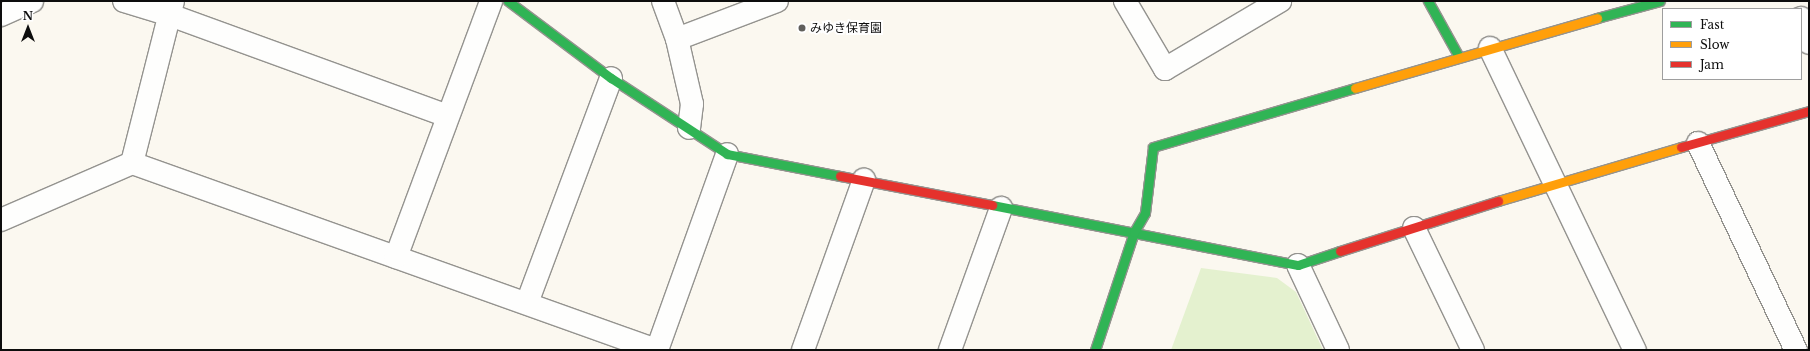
<!DOCTYPE html>
<meta charset="utf-8">
<style>
body{margin:0}
#map{position:relative;width:1810px;height:351px;overflow:hidden;background:#fbf8f0;font-family:"Libre Baskerville","Noto Sans JP",serif}
div>[style]{position:absolute}
.green>*{inset:0;background:#e4f1cf}
.roads{filter:drop-shadow(1px 0 #94938f) drop-shadow(-1px 0 #94938f) drop-shadow(0 1px #94938f) drop-shadow(0 -1px #94938f)}
.street>*{height:22px;margin:-11px;padding:0 11px;transform-origin:11px;border-radius:11px;background:#fefefd}
.fast>*{height:9px;margin:-4.5px;padding:0 4.5px;transform-origin:4.5px;border-radius:4.5px;background:#30b455}
.slow>*{height:9px;margin:-4.5px;padding:0 4.5px;transform-origin:4.5px;border-radius:4.5px;background:#ff9f0a}
.jam>*{height:9px;margin:-4.5px;padding:0 4.5px;transform-origin:4.5px;border-radius:4.5px;background:#e5322d}
.dots>*{width:11px;height:11px;translate:-50% -50%;box-sizing:border-box;border:2px solid #fff;border-radius:50%}
span{translate:-50% -50%;white-space:nowrap;text-align:center;line-height:1.15;-webkit-text-stroke:4px #fff;paint-order:stroke}
.poi-label{font-size:12px;color:#0d0d0d}
.left{translate:0 -50%;text-align:left}
.frame{position:absolute;inset:0;border:2px solid #0d0d0d;pointer-events:none}
.legend{position:absolute;left:1662px;top:8px;width:140px;height:72px;box-sizing:border-box;background:#fff;border:1px solid #9e9e9e;margin:0;padding:5px 7px;list-style:none;font-size:12px;color:#0d0d0d}
.legend li{display:flex;align-items:center;gap:8px;height:20px}
.legend b{width:20px;border:1px solid #9e9e9e}
.north{position:absolute;left:8px;top:8px;width:40px;height:40px;-webkit-text-stroke:3px #fff;paint-order:stroke;rotate:0deg;font-size:11px;font-weight:700;line-height:16px;text-align:center;color:#0d0d0d}
.north::after{content:'';display:block;margin:auto;width:14px;height:18px;background:#0d0d0d;clip-path:polygon(50% 0,100% 100%,50% 72%,0 100%)}
</style>
<div id="map">
<div class="green">
<i style="clip-path:polygon(1201px 268px,1277px 278px,1296px 292px,1323px 350px,1171px 350px)"></i>
</div>
<div class="roads">
<div class="street">
<i style="left:124px;top:1px;width:48px;rotate:16.9deg"></i>
<i style="left:170px;top:15px;width:295px;rotate:20deg"></i>
<i style="left:663px;top:1px;width:40px;rotate:69.8deg"></i>
<i style="left:677px;top:39px;width:67px;rotate:77deg"></i>
<i style="left:692px;top:104px;width:24px;rotate:97deg"></i>
<i style="left:1125px;top:1px;width:79px;rotate:59.5deg"></i>
<i style="left:1165px;top:69px;width:134px;rotate:-30.6deg"></i>
<i style="left:1px;top:15px;width:34px;rotate:-24deg"></i>
<i style="left:1801px;top:18px;width:26px;rotate:72deg"></i>
<i style="left:677px;top:39px;width:107px;rotate:-20.8deg"></i>
<i style="left:1490px;top:48px;width:335px;rotate:64.4deg"></i>
<i style="left:1698px;top:143px;width:229px;rotate:64.7deg"></i>
<i style="left:132px;top:163px;width:167px;rotate:-75.8deg"></i>
<i style="left:1px;top:220px;width:143px;rotate:-23.5deg"></i>
<i style="left:132px;top:163px;width:556px;rotate:19.64deg"></i>
<i style="left:1414px;top:228px;width:136px;rotate:64.2deg"></i>
<i style="left:396px;top:257px;width:273px;rotate:-69.6deg"></i>
<i style="left:1298px;top:265px;width:94px;rotate:64.8deg"></i>
<i style="left:527px;top:303px;width:240px;rotate:-69.5deg"></i>
<i style="left:657px;top:350px;width:208px;rotate:-70.3deg"></i>
<i style="left:803px;top:350px;width:181px;rotate:-70.3deg"></i>
<i style="left:950px;top:350px;width:151px;rotate:-70.2deg"></i>
</div>
<div class="fast">
<i style="left:508px;top:1px;width:129px;rotate:36.8deg"></i>
<i style="left:611px;top:78px;width:139px;rotate:33.2deg"></i>
<i style="left:727px;top:154px;width:115px;rotate:11deg"></i>
<i style="left:1428px;top:1px;width:64px;rotate:61deg"></i>
<i style="left:1597px;top:18px;width:65px;rotate:-15.1deg"></i>
<i style="left:992px;top:205px;width:312px;rotate:11.1deg"></i>
<i style="left:1298px;top:265px;width:44px;rotate:-18.4deg"></i>
<i style="left:1095px;top:350px;width:124px;rotate:-71.7deg"></i>
<i style="left:1134px;top:232px;width:22px;rotate:-60deg"></i>
<i style="left:1145px;top:213px;width:66px;rotate:-83.1deg"></i>
<i style="left:1153px;top:147px;width:210px;rotate:-16.3deg"></i>
</div>
<div class="slow">
<i style="left:1355px;top:88px;width:252px;rotate:-16.1deg"></i>
<i style="left:1498px;top:201px;width:191px;rotate:-16.4deg"></i>
</div>
<div class="jam">
<i style="left:1681px;top:147px;width:133px;rotate:-15.7deg"></i>
<i style="left:840px;top:176px;width:155px;rotate:10.8deg"></i>
<i style="left:1340px;top:251px;width:166px;rotate:-17.6deg"></i>
</div>
</div>
<div class="dots">
<i style="left:802px;top:28px;background:#605f5c"></i>
</div>
<div class="poi-label">
<span class="left" style="left:810px;top:28px">みゆき保育園</span>
</div>
<div class="frame"></div>
<ul class="legend">
<li><b style="height:5px;background:#30b455"></b>Fast</li>
<li><b style="height:5px;background:#ff9f0a"></b>Slow</li>
<li><b style="height:5px;background:#e5322d"></b>Jam</li>
</ul>
<div class="north">N</div>
</div>
